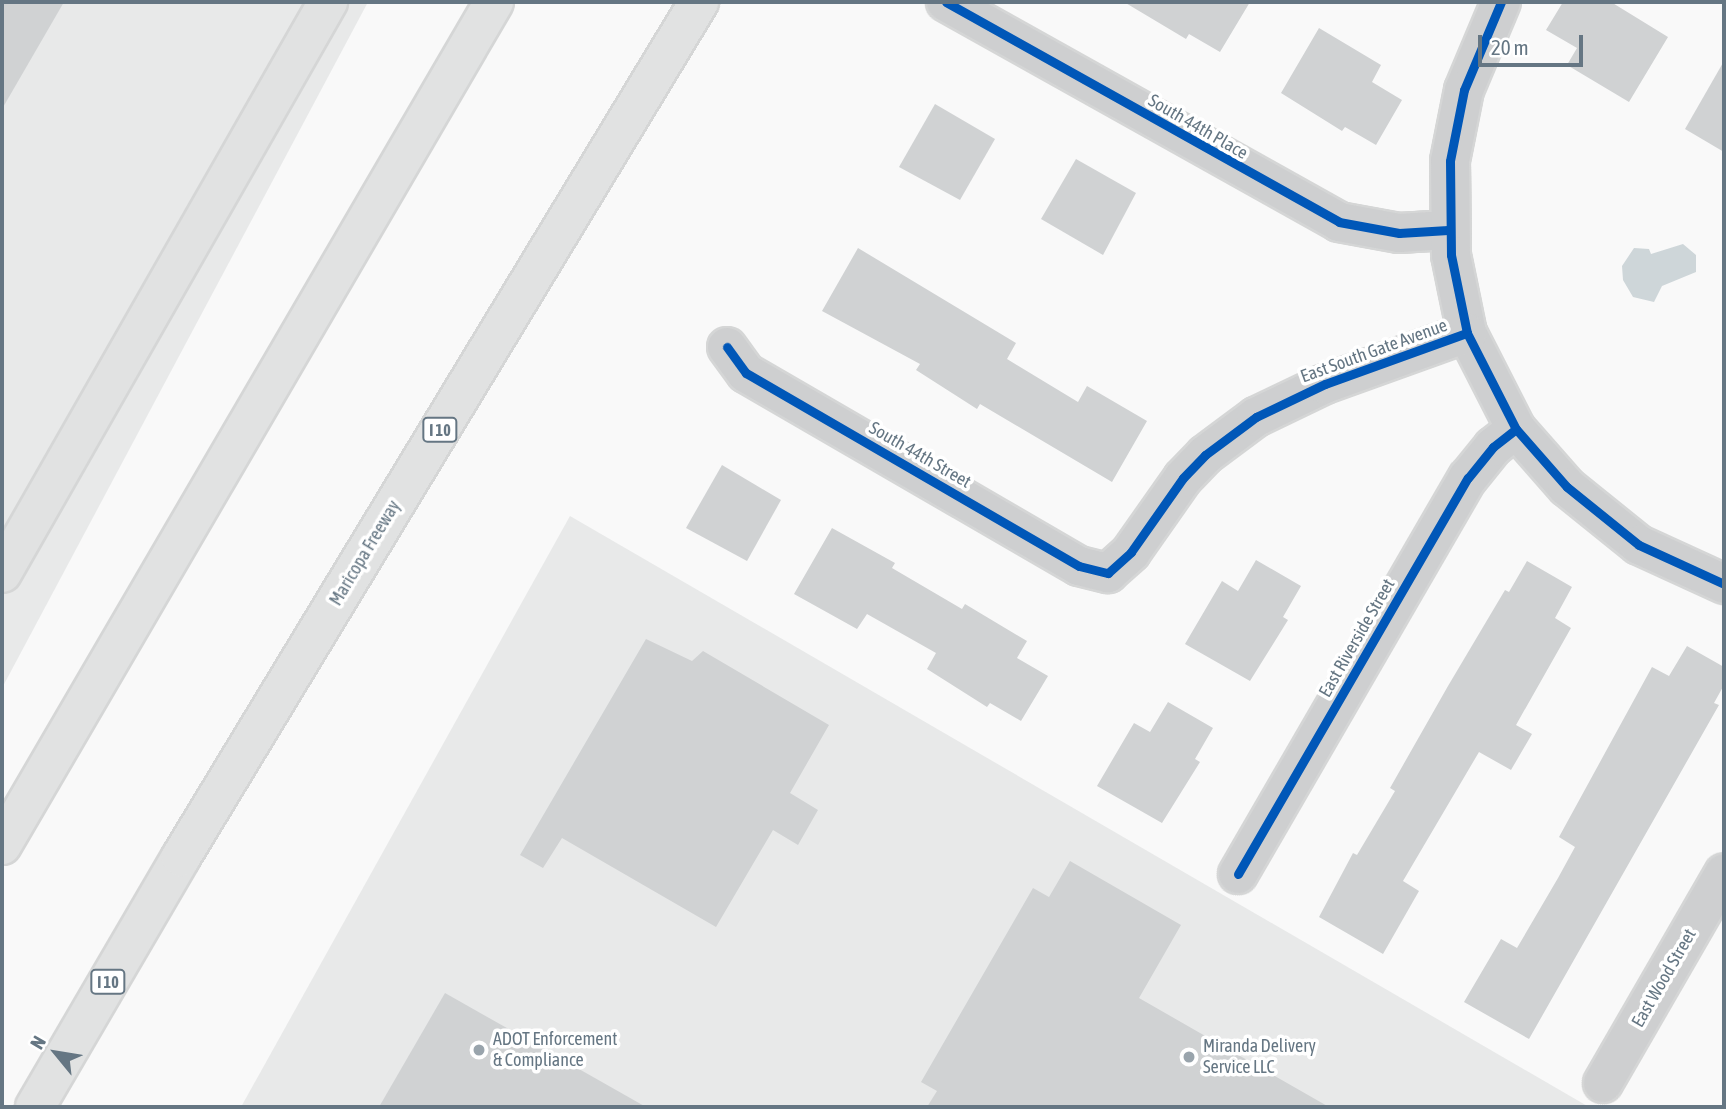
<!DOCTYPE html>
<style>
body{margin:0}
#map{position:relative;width:1726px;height:1109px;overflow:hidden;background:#f9f9f9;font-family:"Asap Condensed",sans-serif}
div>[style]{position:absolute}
.built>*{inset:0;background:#e8e9e9}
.water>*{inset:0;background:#ced6d9}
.building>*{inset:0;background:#d0d2d3}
.roads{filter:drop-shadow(2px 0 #d5d6d6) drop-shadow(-2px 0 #d5d6d6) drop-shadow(0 2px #d5d6d6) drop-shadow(0 -2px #d5d6d6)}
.minor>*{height:38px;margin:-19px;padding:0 19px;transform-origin:19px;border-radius:19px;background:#cecfd0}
.motorway>*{height:38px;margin:-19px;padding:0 19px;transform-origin:19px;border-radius:19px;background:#e1e2e2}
.cycleway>*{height:9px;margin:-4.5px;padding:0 4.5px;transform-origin:4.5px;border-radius:4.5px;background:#0057b8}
.dots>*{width:19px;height:19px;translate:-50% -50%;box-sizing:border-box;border:4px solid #fff;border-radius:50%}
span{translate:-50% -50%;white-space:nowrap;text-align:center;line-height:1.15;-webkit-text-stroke:7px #fff;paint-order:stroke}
.shield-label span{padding:2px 5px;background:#fff;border:2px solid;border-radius:5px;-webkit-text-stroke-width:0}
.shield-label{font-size:16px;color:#657683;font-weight:700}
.street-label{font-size:18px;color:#657683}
.poi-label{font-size:18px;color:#657683}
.left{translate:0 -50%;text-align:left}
.frame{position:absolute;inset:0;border:4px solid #657683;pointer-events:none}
.north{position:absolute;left:21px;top:1018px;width:70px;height:70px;-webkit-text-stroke:5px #fff;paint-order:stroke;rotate:300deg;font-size:19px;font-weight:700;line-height:28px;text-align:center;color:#657683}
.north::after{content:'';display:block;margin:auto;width:24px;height:32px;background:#657683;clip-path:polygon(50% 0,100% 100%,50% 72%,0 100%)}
.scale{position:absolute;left:1478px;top:35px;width:105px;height:32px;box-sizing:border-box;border:4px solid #657683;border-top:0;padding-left:9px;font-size:21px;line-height:24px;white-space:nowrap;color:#657683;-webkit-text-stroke:5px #fff;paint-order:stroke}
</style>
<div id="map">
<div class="built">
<i style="clip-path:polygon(2px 2px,368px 2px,2px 688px)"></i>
<i style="clip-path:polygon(570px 516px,1589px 1107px,241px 1107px)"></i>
</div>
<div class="water">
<i style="clip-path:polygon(1683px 244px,1696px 255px,1696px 272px,1662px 286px,1654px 302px,1633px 297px,1623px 280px,1622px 266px,1634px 248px,1649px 249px,1651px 254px)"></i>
</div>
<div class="building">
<i style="clip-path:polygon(2px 2px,64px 2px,2px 109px)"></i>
<i style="clip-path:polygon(1124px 2px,1250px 2px,1220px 52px,1189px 34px,1186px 39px)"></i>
<i style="clip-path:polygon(1563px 2px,1611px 2px,1668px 37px,1629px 102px,1567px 65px,1577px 48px,1546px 30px)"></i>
<i style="clip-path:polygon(1319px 28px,1381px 65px,1372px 82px,1402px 100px,1376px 145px,1345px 127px,1342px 131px,1281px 93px)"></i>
<i style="clip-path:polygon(1724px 61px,1724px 152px,1685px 129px)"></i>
<i style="clip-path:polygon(935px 104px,995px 139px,960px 200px,899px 167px)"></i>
<i style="clip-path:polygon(1076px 159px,1136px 193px,1103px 255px,1041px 219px)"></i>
<i style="clip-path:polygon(858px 248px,1016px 343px,1007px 359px,1078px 402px,1087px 386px,1147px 421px,1112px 482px,980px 404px,977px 409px,916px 370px,920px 364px,822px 311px)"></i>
<i style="clip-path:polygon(722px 465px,781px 500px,747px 561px,686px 528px)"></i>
<i style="clip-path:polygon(832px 528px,895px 563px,892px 568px,962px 609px,965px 604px,1027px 641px,1017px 658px,1048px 676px,1021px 721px,990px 703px,987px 707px,927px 669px,936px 653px,867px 614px,857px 629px,794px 594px)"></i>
<i style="clip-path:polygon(1256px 560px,1301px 586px,1283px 617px,1288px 620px,1250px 681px,1185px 644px,1222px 581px,1238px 591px)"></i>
<i style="clip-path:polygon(1527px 561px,1572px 587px,1555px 618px,1571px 628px,1516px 725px,1532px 734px,1511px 770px,1479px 752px,1403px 881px,1419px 891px,1383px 954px,1319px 917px,1353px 853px,1357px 855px,1395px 791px,1390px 788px,1448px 686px,1505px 590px,1509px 592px)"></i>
<i style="clip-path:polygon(646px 639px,692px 661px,703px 651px,829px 725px,790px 793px,818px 810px,798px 845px,773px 830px,716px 927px,562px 838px,543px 868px,520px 855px)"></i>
<i style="clip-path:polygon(1687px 646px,1724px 667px,1724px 685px,1714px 703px,1719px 705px,1529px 1039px,1464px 1002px,1501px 939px,1517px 948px,1558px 878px,1575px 847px,1559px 837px,1652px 667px,1669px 676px)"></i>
<i style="clip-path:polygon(1168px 702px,1213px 728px,1195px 759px,1200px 762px,1162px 823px,1097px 786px,1134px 723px,1150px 732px)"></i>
<i style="clip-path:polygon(1070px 861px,1181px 925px,1139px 998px,1329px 1107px,927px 1107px,937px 1091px,921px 1082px,1033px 888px,1049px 897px)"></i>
<i style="clip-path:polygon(445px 993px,646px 1107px,379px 1107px)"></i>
</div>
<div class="roads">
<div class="minor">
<i style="left:946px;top:2px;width:450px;rotate:29.2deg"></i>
<i style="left:1339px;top:222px;width:61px;rotate:10.4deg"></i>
<i style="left:1399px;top:233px;width:49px;rotate:-3.5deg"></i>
<i style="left:1501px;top:2px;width:95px;rotate:112.8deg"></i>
<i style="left:1464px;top:90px;width:72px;rotate:101.2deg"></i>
<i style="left:1450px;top:161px;width:94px;rotate:89.4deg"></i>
<i style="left:1451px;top:255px;width:80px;rotate:78.4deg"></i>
<i style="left:1467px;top:333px;width:108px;rotate:63deg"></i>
<i style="left:1516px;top:429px;width:77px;rotate:48.7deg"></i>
<i style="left:1567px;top:487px;width:92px;rotate:38.9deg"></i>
<i style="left:1639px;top:545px;width:94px;rotate:24.6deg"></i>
<i style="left:727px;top:347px;width:32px;rotate:54deg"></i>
<i style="left:746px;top:373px;width:385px;rotate:30.1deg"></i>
<i style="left:1079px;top:566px;width:30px;rotate:14deg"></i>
<i style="left:1108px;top:573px;width:31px;rotate:-42deg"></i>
<i style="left:1131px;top:552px;width:90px;rotate:-54.9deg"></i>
<i style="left:1183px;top:478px;width:32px;rotate:-46deg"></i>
<i style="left:1205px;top:455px;width:64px;rotate:-36.7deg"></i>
<i style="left:1256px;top:417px;width:76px;rotate:-25.6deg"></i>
<i style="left:1325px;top:384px;width:151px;rotate:-19.8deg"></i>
<i style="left:1238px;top:874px;width:458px;rotate:-59.9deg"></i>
<i style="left:1468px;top:478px;width:40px;rotate:-51deg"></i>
<i style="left:1493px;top:447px;width:29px;rotate:-38deg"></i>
<i style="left:1603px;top:1083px;width:242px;rotate:-60deg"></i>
</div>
<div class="motorway">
<i style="left:2px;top:573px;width:658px;rotate:-60.28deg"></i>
<i style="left:2px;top:845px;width:976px;rotate:-59.73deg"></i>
<i style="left:35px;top:1107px;width:290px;rotate:-59.7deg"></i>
<i style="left:181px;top:857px;width:1000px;rotate:-58.79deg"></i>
</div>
</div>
<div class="cycleway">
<i style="left:946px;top:2px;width:450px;rotate:29.2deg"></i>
<i style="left:1339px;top:222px;width:61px;rotate:10.4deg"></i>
<i style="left:1399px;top:233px;width:49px;rotate:-3.5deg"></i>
<i style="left:1501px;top:2px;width:95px;rotate:112.8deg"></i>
<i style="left:1464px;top:90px;width:72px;rotate:101.2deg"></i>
<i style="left:1450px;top:161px;width:94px;rotate:89.4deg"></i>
<i style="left:1451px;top:255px;width:80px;rotate:78.4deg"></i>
<i style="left:1467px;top:333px;width:108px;rotate:63deg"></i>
<i style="left:1516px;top:429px;width:77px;rotate:48.7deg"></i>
<i style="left:1567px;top:487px;width:92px;rotate:38.9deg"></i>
<i style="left:1639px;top:545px;width:94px;rotate:24.6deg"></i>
<i style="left:727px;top:347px;width:32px;rotate:54deg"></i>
<i style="left:746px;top:373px;width:385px;rotate:30.1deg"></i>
<i style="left:1079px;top:566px;width:30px;rotate:14deg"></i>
<i style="left:1108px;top:573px;width:31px;rotate:-42deg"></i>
<i style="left:1131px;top:552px;width:90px;rotate:-54.9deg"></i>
<i style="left:1183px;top:478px;width:32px;rotate:-46deg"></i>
<i style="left:1205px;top:455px;width:64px;rotate:-36.7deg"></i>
<i style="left:1256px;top:417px;width:76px;rotate:-25.6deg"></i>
<i style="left:1325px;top:384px;width:151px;rotate:-19.8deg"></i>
<i style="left:1238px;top:874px;width:458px;rotate:-59.9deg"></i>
<i style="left:1468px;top:478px;width:40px;rotate:-51deg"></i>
<i style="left:1493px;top:447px;width:29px;rotate:-38deg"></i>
</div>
<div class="dots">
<i style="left:479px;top:1050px;background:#99a4ac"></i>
<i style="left:1189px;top:1057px;background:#99a4ac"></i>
</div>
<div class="shield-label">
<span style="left:440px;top:430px">I 10</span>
<span style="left:108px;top:982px">I 10</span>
</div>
<div class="street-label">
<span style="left:1198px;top:127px;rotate:30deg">South 44th Place</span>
<span style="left:1374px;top:351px;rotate:-20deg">East South Gate Avenue</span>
<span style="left:920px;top:455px;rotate:30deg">South 44th Street</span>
<span style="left:365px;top:553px;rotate:-59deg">Maricopa Freeway</span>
<span style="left:1357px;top:638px;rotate:-60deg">East Riverside Street</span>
<span style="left:1664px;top:978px;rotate:-60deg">East Wood Street</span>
</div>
<div class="poi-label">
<span class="left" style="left:493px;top:1050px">ADOT Enforcement<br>&amp; Compliance</span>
<span class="left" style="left:1203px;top:1057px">Miranda Delivery<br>Service LLC</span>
</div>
<div class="frame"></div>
<div class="north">N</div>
<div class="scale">20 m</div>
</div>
